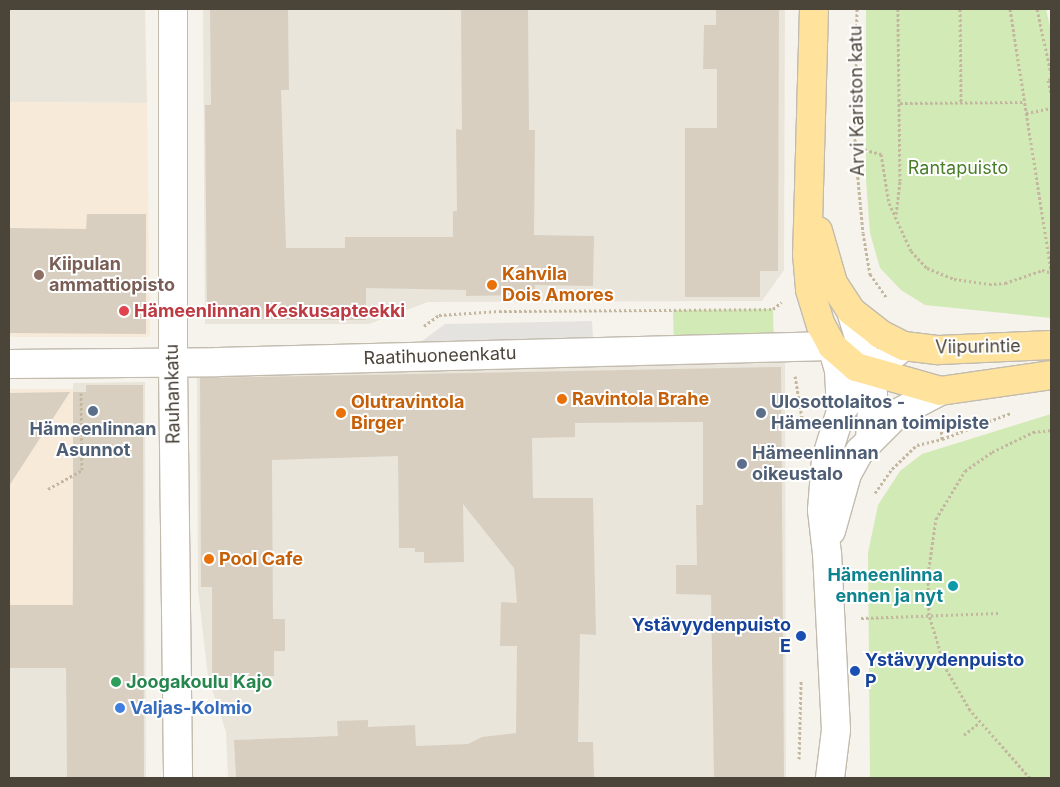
<!DOCTYPE html>
<meta charset="utf-8">
<style>
body{margin:0}
#map{position:relative;width:1060px;height:787px;overflow:hidden;background:#f6f3ec;font-family:Inter,sans-serif}
div>[style]{position:absolute}
.residential>*{inset:0;background:#eae5da}
.commercial>*{inset:0;background:#f7ead8}
.green>*{inset:0;background:#d2eab5}
.parking>*{inset:0;background:#e5e3e0}
.building>*{inset:0;background:#d8cfc1}
.path>*{height:3px;margin-top:-1.5px;transform-origin:0;background:repeating-linear-gradient(90deg,#c4b79f 0 2.5px,transparent 0 5px)}
.roads{filter:drop-shadow(1px 0 #c2bbae) drop-shadow(-1px 0 #c2bbae) drop-shadow(0 1px #c2bbae) drop-shadow(0 -1px #c2bbae)}
.street>*{height:28px;margin:-14px;padding:0 14px;transform-origin:14px;border-radius:14px;background:#fff}
.primary>*{height:28px;margin:-14px;padding:0 14px;transform-origin:14px;border-radius:14px;background:#ffe39c}
.dots>*{width:14px;height:14px;translate:-50% -50%;box-sizing:border-box;border:2px solid #fff;border-radius:50%}
span{translate:-50% -50%;white-space:nowrap;text-align:center;line-height:1.15;-webkit-text-stroke:4px #fff;paint-order:stroke}
.street-label{font-size:18px;color:#4b4439}
.park-label{font-size:18px;color:#4a7f2a}
.education-label{font-size:18px;color:#785e54;font-weight:700}
.left{translate:0 -50%;text-align:left}
.food-label{font-size:18px;color:#c56008;font-weight:700}
.health-label{font-size:18px;color:#be3a42;font-weight:700}
.service-label{font-size:18px;color:#4e5e75;font-weight:700}
.culture-label{font-size:18px;color:#0d838f;font-weight:700}
.right{translate:-100% -50%;text-align:right}
.transit-label{font-size:18px;color:#164399;font-weight:700}
.leisure-label{font-size:18px;color:#27864d;font-weight:700}
.shop-label{font-size:18px;color:#366cbe;font-weight:700}
.frame{position:absolute;inset:0;border:10px solid #4b4439;pointer-events:none}
</style>
<div id="map">
<div class="residential">
<i style="clip-path:polygon(9px 9px,145px 9px,147px 103px,9px 102px)"></i>
<i style="clip-path:polygon(203px 9px,785px 9px,784px 270px,762px 301px,428px 302px,369px 324px,205px 324px)"></i>
<i style="clip-path:polygon(785px 363px,786px 778px,228px 778px,226px 732px,208px 677px,198px 589px,197px 371px)"></i>
<i style="clip-path:polygon(145px 382px,146px 778px,9px 778px,9px 606px,72px 605px,73px 383px)"></i>
</div>
<div class="commercial">
<i style="clip-path:polygon(9px 102px,147px 103px,150px 337px,9px 337px)"></i>
<i style="clip-path:polygon(9px 389px,73px 389px,72px 605px,9px 606px)"></i>
</div>
<div class="green">
<i style="clip-path:polygon(866px 9px,1046px 9px,1051px 31px,1051px 318px,925px 305px,901px 290px,880px 268px,870px 233px,866px 180px)"></i>
<i style="clip-path:polygon(773px 309px,774px 348px,674px 350px,673px 310px)"></i>
<i style="clip-path:polygon(1051px 414px,1051px 778px,870px 778px,868px 553px,878px 505px,900px 471px,922px 454px)"></i>
</div>
<div class="parking">
<i style="clip-path:polygon(592px 321px,594px 352px,423px 356px,422px 341px,445px 324px)"></i>
</div>
<div class="building">
<i style="clip-path:polygon(210px 9px,288px 9px,289px 90px,281px 90px,286px 248px,345px 248px,345px 237px,453px 237px,453px 211px,457px 211px,456px 129px,462px 130px,461px 9px,528px 9px,529px 130px,535px 130px,534px 235px,594px 236px,593px 286px,535px 285px,535px 295px,466px 296px,466px 290px,366px 288px,366px 320px,207px 319px,205px 105px,211px 105px)"></i>
<i style="clip-path:polygon(716px 9px,779px 9px,778px 271px,760px 271px,760px 297px,685px 297px,685px 128px,717px 128px,717px 69px,703px 69px,704px 25px,716px 25px)"></i>
<i style="clip-path:polygon(87px 214px,146px 214px,146px 334px,9px 333px,9px 228px,86px 229px)"></i>
<i style="clip-path:polygon(781px 367px,784px 778px,714px 778px,711px 595px,676px 594px,676px 565px,697px 565px,696px 505px,703px 505px,703px 422px,575px 423px,575px 437px,532px 438px,533px 498px,593px 498px,596px 635px,580px 634px,578px 742px,593px 742px,594px 778px,236px 778px,234px 740px,338px 736px,337px 721px,368px 720px,368px 727px,415px 725px,416px 746px,468px 744px,482px 737px,516px 733px,517px 646px,500px 646px,501px 602px,517px 603px,514px 568px,463px 504px,464px 562px,424px 563px,424px 552px,415px 552px,415px 548px,399px 548px,398px 456px,272px 460px,273px 619px,285px 619px,285px 651px,274px 651px,274px 676px,212px 676px,212px 587px,201px 587px,200px 378px)"></i>
<i style="clip-path:polygon(86px 385px,143px 385px,144px 778px,67px 778px,66px 668px,9px 668px,9px 605px,73px 605px,73px 392px,86px 392px)"></i>
<i style="clip-path:polygon(70px 392px,9px 486px,9px 393px)"></i>
</div>
<div class="path">
<i style="left:857px;top:9px;width:138px;rotate:90.8deg"></i>
<i style="left:855px;top:147px;width:86px;rotate:84.7deg"></i>
<i style="left:863px;top:233px;width:42px;rotate:80.3deg"></i>
<i style="left:870px;top:274px;width:29px;rotate:55deg"></i>
<i style="left:960px;top:9px;width:93px;rotate:89.4deg"></i>
<i style="left:1010px;top:9px;width:266px;rotate:81.1deg"></i>
<i style="left:1037px;top:9px;width:66px;rotate:77.8deg"></i>
<i style="left:1051px;top:79px;width:3px;rotate:162deg"></i>
<i style="left:1048px;top:80px;width:13px;rotate:77deg"></i>
<i style="left:900px;top:103px;width:125px;rotate:-0.5deg"></i>
<i style="left:1026px;top:113px;width:25px;rotate:-11deg"></i>
<i style="left:855px;top:147px;width:27px;rotate:15deg"></i>
<i style="left:881px;top:154px;width:50px;rotate:80.7deg"></i>
<i style="left:889px;top:203px;width:53px;rotate:65.4deg"></i>
<i style="left:911px;top:251px;width:23px;rotate:47deg"></i>
<i style="left:927px;top:268px;width:29px;rotate:22deg"></i>
<i style="left:954px;top:279px;width:35px;rotate:8deg"></i>
<i style="left:989px;top:284px;width:16px;rotate:-4deg"></i>
<i style="left:1005px;top:283px;width:39px;rotate:-19deg"></i>
<i style="left:1042px;top:270px;width:8px;rotate:14deg"></i>
<i style="left:896px;top:214px;width:33px;rotate:-83deg"></i>
<i style="left:900px;top:181px;width:172px;rotate:-90.7deg"></i>
<i style="left:773px;top:309px;width:11px;rotate:-38deg"></i>
<i style="left:424px;top:326px;width:19px;rotate:-36deg"></i>
<i style="left:439px;top:315px;width:60px;rotate:-3.8deg"></i>
<i style="left:499px;top:311px;width:274px;rotate:-0.4deg"></i>
<i style="left:795px;top:376px;width:49px;rotate:80.5deg"></i>
<i style="left:942px;top:439px;width:74px;rotate:-20.6deg"></i>
<i style="left:48px;top:489px;width:39px;rotate:-29deg"></i>
<i style="left:82px;top:470px;width:77px;rotate:-90.7deg"></i>
<i style="left:875px;top:493px;width:29px;rotate:-55deg"></i>
<i style="left:892px;top:469px;width:35px;rotate:-44deg"></i>
<i style="left:917px;top:445px;width:26px;rotate:-13deg"></i>
<i style="left:942px;top:439px;width:14px;rotate:-94deg"></i>
<i style="left:861px;top:618px;width:138px;rotate:-2.1deg"></i>
<i style="left:964px;top:735px;width:19px;rotate:-39deg"></i>
<i style="left:799px;top:759px;width:79px;rotate:-88.5deg"></i>
<i style="left:1030px;top:778px;width:91px;rotate:-131.4deg"></i>
<i style="left:970px;top:710px;width:50px;rotate:-120.2deg"></i>
<i style="left:945px;top:667px;width:54px;rotate:-107.1deg"></i>
<i style="left:929px;top:615px;width:41px;rotate:-91.4deg"></i>
<i style="left:928px;top:574px;width:56px;rotate:-81.7deg"></i>
<i style="left:936px;top:519px;width:56px;rotate:-58.9deg"></i>
<i style="left:965px;top:471px;width:33px;rotate:-35deg"></i>
<i style="left:992px;top:452px;width:46px;rotate:-26deg"></i>
<i style="left:1033px;top:432px;width:18px;rotate:-6deg"></i>
</div>
<div class="roads">
<div class="street">
<i style="left:173px;top:9px;width:354px;rotate:90deg"></i>
<i style="left:173px;top:363px;width:415px;rotate:89.3deg"></i>
<i style="left:851px;top:311px;width:65px;rotate:73deg"></i>
<i style="left:870px;top:373px;width:22px;rotate:82deg"></i>
<i style="left:873px;top:395px;width:44px;rotate:93.9deg"></i>
<i style="left:832px;top:346px;width:25px;rotate:74deg"></i>
<i style="left:839px;top:370px;width:41px;rotate:87.2deg"></i>
<i style="left:9px;top:364px;width:209px;rotate:-0.5deg"></i>
<i style="left:218px;top:362px;width:614px;rotate:-1.49deg"></i>
<i style="left:831px;top:531px;width:59px;rotate:-74.3deg"></i>
<i style="left:847px;top:474px;width:26px;rotate:-61deg"></i>
<i style="left:860px;top:451px;width:54px;rotate:-45deg"></i>
<i style="left:898px;top:413px;width:47px;rotate:-27.6deg"></i>
<i style="left:830px;top:778px;width:48px;rotate:-82.9deg"></i>
<i style="left:836px;top:730px;width:176px;rotate:-92.9deg"></i>
<i style="left:827px;top:554px;width:44px;rotate:-96.5deg"></i>
<i style="left:822px;top:510px;width:51px;rotate:-85.5deg"></i>
<i style="left:826px;top:459px;width:50px;rotate:-72.6deg"></i>
<i style="left:841px;top:411px;width:48px;rotate:-52.7deg"></i>
<i style="left:870px;top:373px;width:43px;rotate:-38.5deg"></i>
</div>
<div class="primary">
<i style="left:814px;top:9px;width:245px;rotate:91.6deg"></i>
<i style="left:807px;top:254px;width:36px;rotate:85deg"></i>
<i style="left:810px;top:290px;width:37px;rotate:73deg"></i>
<i style="left:821px;top:325px;width:24px;rotate:62deg"></i>
<i style="left:832px;top:346px;width:32px;rotate:41deg"></i>
<i style="left:856px;top:367px;width:87px;rotate:15.9deg"></i>
<i style="left:940px;top:391px;width:112px;rotate:-8.2deg"></i>
<i style="left:818px;top:231px;width:54px;rotate:73.9deg"></i>
<i style="left:833px;top:283px;width:33px;rotate:57deg"></i>
<i style="left:851px;top:311px;width:37px;rotate:38deg"></i>
<i style="left:880px;top:334px;width:27px;rotate:27deg"></i>
<i style="left:904px;top:346px;width:35px;rotate:7deg"></i>
<i style="left:939px;top:350px;width:112px;rotate:-2.6deg"></i>
</div>
</div>
<div class="dots">
<i style="left:39px;top:275px;background:#8d6e63"></i>
<i style="left:492px;top:285px;background:#e8710a"></i>
<i style="left:124px;top:311px;background:#e0444e"></i>
<i style="left:562px;top:399px;background:#e8710a"></i>
<i style="left:93px;top:411px;background:#5c6f8a"></i>
<i style="left:341px;top:413px;background:#e8710a"></i>
<i style="left:761px;top:413px;background:#5c6f8a"></i>
<i style="left:742px;top:464px;background:#5c6f8a"></i>
<i style="left:209px;top:559px;background:#e8710a"></i>
<i style="left:953px;top:586px;background:#0f9aa8"></i>
<i style="left:801px;top:636px;background:#1a4fb4"></i>
<i style="left:855px;top:671px;background:#1a4fb4"></i>
<i style="left:116px;top:682px;background:#2e9e5b"></i>
<i style="left:120px;top:708px;background:#3f7fe0"></i>
</div>
<div class="street-label">
<span style="left:857px;top:101px;rotate:-91deg">Arvi Kariston katu</span>
<span style="left:978px;top:347px;rotate:-1deg">Viipurintie</span>
<span style="left:440px;top:356px;rotate:-2deg">Raatihuoneenkatu</span>
<span style="left:173px;top:394px;rotate:-91deg">Rauhankatu</span>
</div>
<div class="park-label">
<span style="left:958px;top:168px">Rantapuisto</span>
</div>
<div class="education-label">
<span class="left" style="left:49px;top:275px">Kiipulan<br>ammattiopisto</span>
</div>
<div class="food-label">
<span class="left" style="left:502px;top:285px">Kahvila<br>Dois Amores</span>
<span class="left" style="left:572px;top:399px">Ravintola Brahe</span>
<span class="left" style="left:351px;top:413px">Olutravintola<br>Birger</span>
<span class="left" style="left:219px;top:559px">Pool Cafe</span>
</div>
<div class="health-label">
<span class="left" style="left:134px;top:311px">Hämeenlinnan Keskusapteekki</span>
</div>
<div class="service-label">
<span class="left" style="left:771px;top:413px">Ulosottolaitos -<br>Hämeenlinnan toimipiste</span>
<span style="left:93px;top:440px">Hämeenlinnan<br>Asunnot</span>
<span class="left" style="left:752px;top:464px">Hämeenlinnan<br>oikeustalo</span>
</div>
<div class="culture-label">
<span class="right" style="left:943px;top:586px">Hämeenlinna<br>ennen ja nyt</span>
</div>
<div class="transit-label">
<span class="right" style="left:791px;top:636px">Ystävyydenpuisto<br>E</span>
<span class="left" style="left:865px;top:671px">Ystävyydenpuisto<br>P</span>
</div>
<div class="leisure-label">
<span class="left" style="left:126px;top:682px">Joogakoulu Kajo</span>
</div>
<div class="shop-label">
<span class="left" style="left:130px;top:708px">Valjas-Kolmio</span>
</div>
<div class="frame"></div>
</div>
